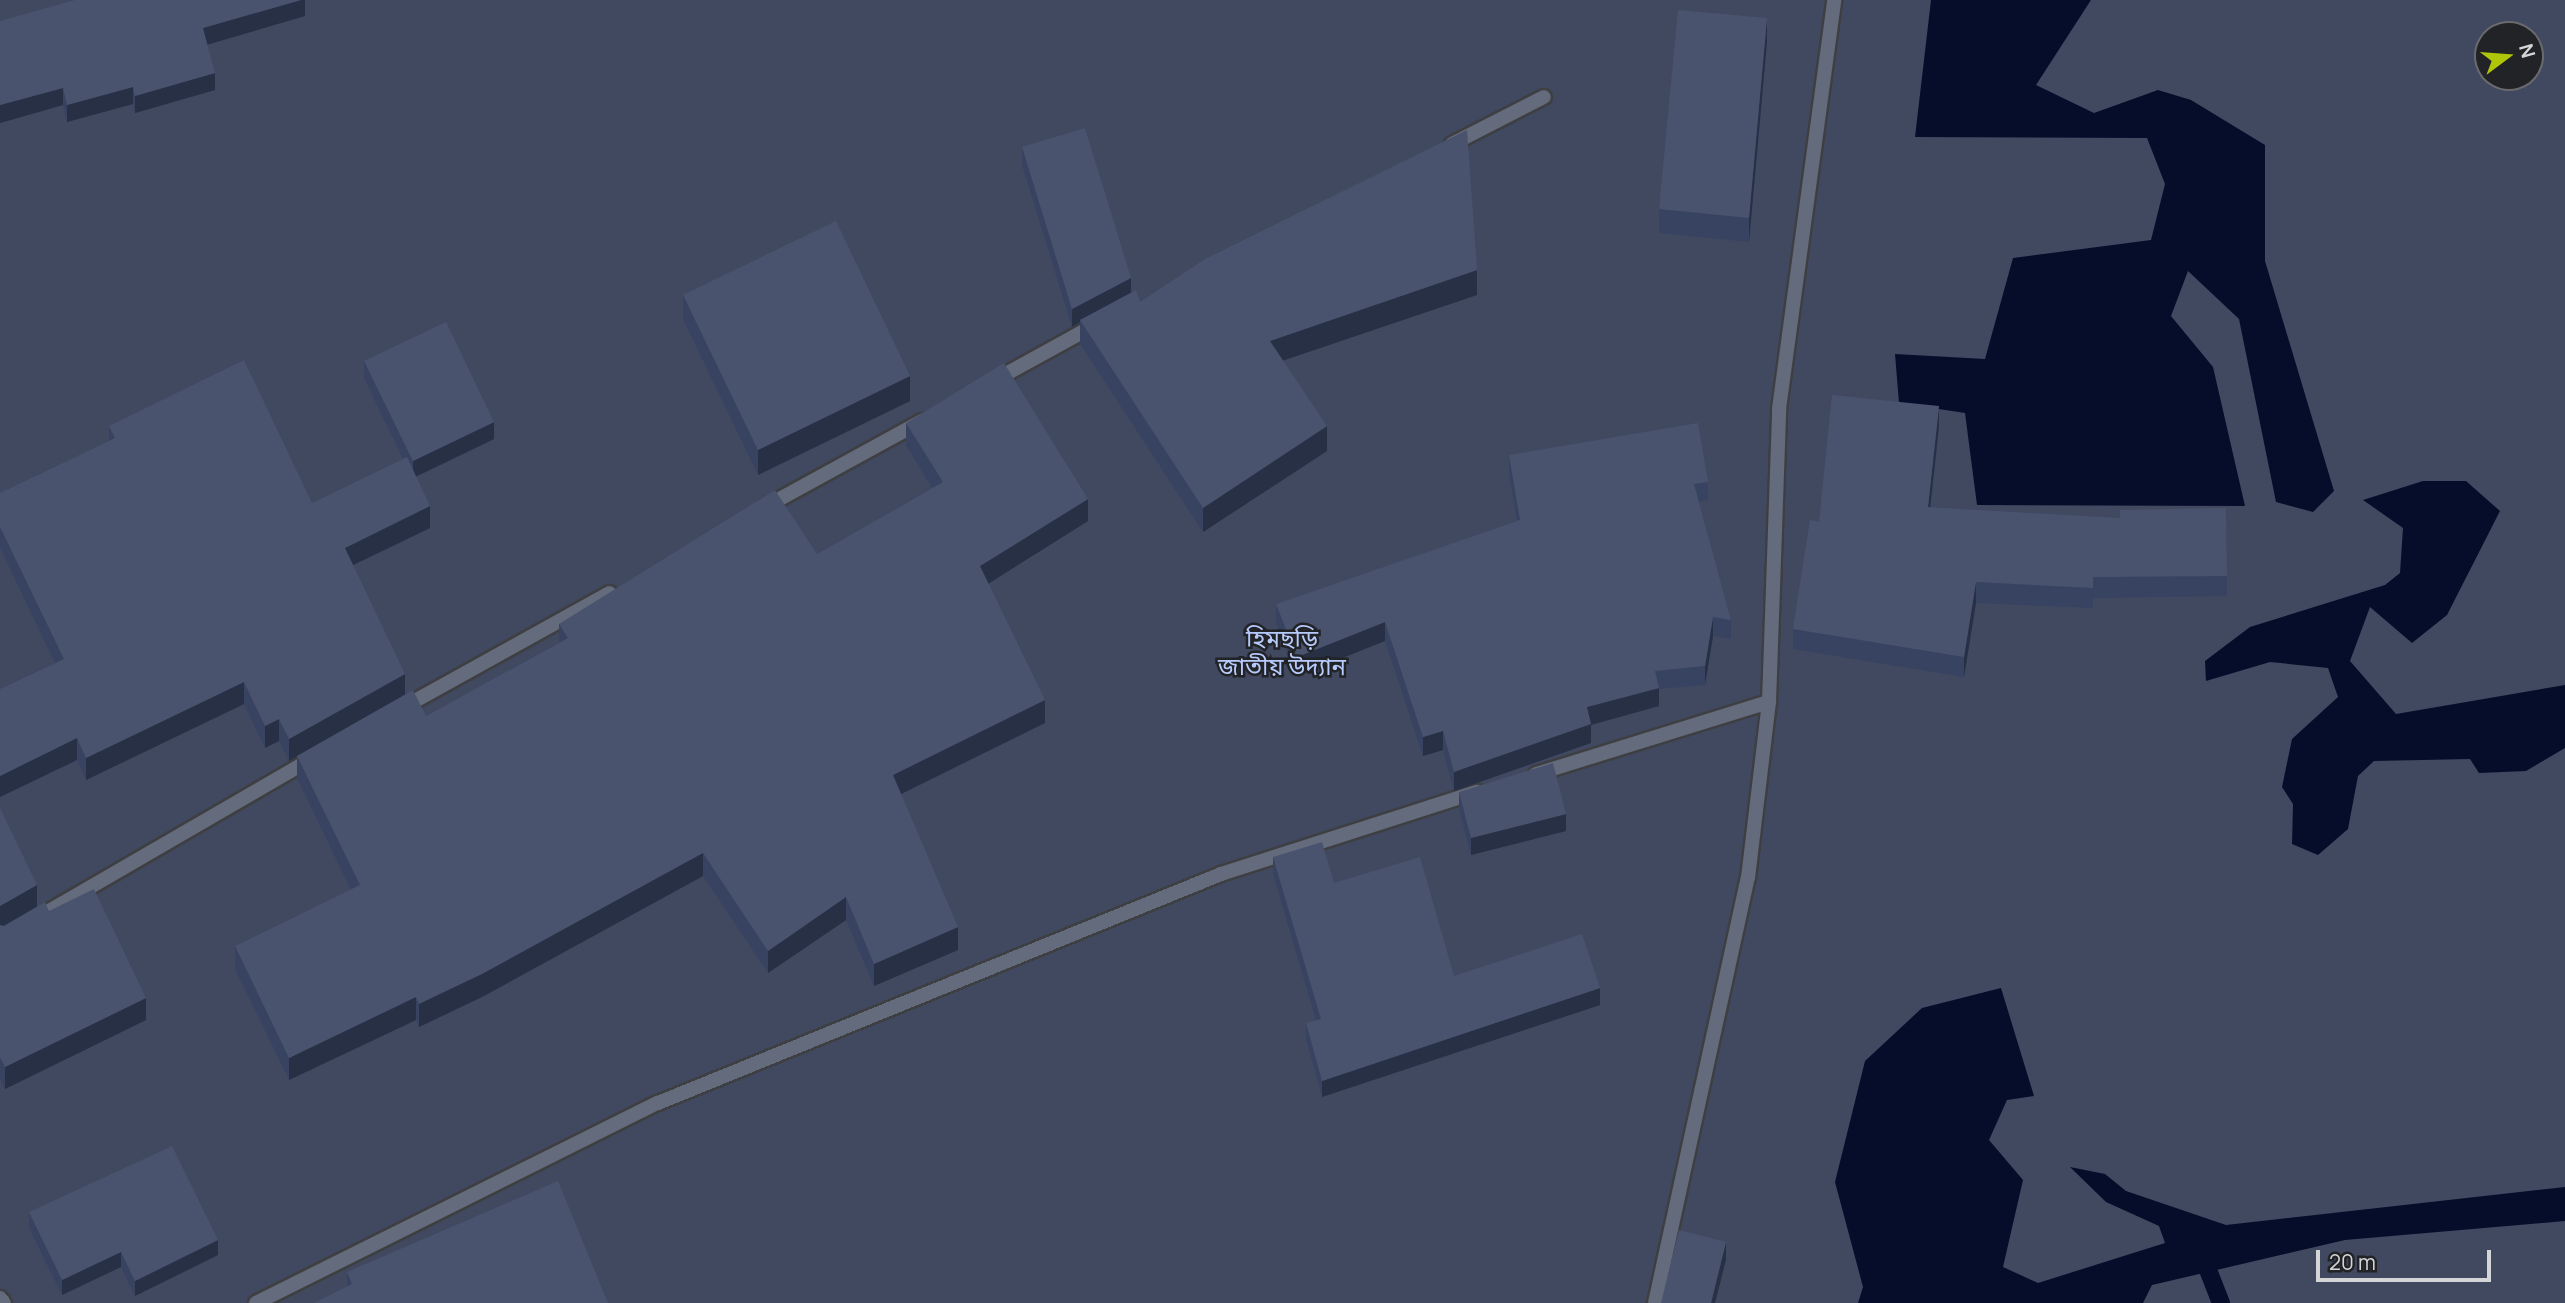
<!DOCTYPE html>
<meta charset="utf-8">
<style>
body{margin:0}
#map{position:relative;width:2565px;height:1303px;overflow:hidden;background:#222326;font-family:Manrope,"Noto Sans Bengali",sans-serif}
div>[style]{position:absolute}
.green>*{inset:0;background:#404960}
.water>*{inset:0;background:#060d2a}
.stream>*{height:18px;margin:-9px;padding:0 9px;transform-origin:9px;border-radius:9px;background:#060d2a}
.roads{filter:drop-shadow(2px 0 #3e3f42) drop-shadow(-2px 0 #3e3f42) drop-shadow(0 2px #3e3f42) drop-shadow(0 -2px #3e3f42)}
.minor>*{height:14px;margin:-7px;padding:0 7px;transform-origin:7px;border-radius:7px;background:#646b7c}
.wall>*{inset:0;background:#384362}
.shaded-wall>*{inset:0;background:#283045}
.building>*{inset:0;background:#49536e}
span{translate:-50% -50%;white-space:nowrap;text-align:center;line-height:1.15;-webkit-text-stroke:5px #222326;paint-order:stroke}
.park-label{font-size:24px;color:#b6cafb}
.north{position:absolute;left:2474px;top:21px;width:70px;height:70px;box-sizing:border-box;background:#222326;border:2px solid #696a6d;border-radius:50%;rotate:74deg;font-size:19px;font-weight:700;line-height:28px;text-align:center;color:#d4d5d7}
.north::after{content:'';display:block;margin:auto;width:24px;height:32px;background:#aec509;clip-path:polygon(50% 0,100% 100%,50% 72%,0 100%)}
.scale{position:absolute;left:2316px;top:1250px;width:175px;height:32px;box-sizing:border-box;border:4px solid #d4d5d7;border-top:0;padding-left:9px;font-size:21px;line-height:24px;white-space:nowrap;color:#d4d5d7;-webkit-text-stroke:5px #222326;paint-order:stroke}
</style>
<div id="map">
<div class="green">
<i style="clip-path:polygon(evenodd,0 0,2565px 0,2565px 1303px,0 1303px,0 0,2488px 35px,2530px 35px,2530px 77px,2488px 77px,2488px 35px)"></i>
</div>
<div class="water">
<i style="clip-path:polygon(1931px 0,2091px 0,2036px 85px,2094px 113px,2158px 90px,2191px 100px,2265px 145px,2265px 261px,2334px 491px,2313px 512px,2276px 502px,2239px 319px,2188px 271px,2171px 316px,2213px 367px,2245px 506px,1977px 505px,1965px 413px,1899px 403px,1895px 354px,1985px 359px,2013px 258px,2151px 240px,2165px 184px,2147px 138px,1915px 137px)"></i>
<i style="clip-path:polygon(2423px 481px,2466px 481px,2500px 511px,2447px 615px,2412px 643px,2370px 607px,2350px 661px,2396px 714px,2565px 685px,2565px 748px,2526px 771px,2479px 773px,2470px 759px,2374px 761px,2358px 776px,2348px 829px,2318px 855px,2292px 844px,2293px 804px,2282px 787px,2292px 739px,2338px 697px,2328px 668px,2270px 662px,2206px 681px,2205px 661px,2250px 627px,2385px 585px,2400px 573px,2403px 528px,2363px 500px)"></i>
<i style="clip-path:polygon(2001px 988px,2034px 1096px,2007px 1100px,1989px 1140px,2023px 1180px,2003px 1267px,2038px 1283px,2165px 1243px,2159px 1226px,2106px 1202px,2070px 1167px,2105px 1174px,2126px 1191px,2226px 1225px,2565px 1187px,2565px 1221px,2345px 1240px,2152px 1285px,2143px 1303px,1858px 1303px,1863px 1287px,1835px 1182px,1865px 1061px,1922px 1008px)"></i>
</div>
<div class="stream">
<i style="left:2201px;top:1252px;width:55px;rotate:68.6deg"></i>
</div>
<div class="roads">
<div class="minor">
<i style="left:1452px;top:144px;width:103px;rotate:-27.1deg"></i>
<i style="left:995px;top:380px;width:116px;rotate:-28.8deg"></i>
<i style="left:765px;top:507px;width:179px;rotate:-28.7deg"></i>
<i style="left:404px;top:707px;width:235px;rotate:-29deg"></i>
<i style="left:1536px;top:774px;width:244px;rotate:-17.2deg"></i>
<i style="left:37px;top:918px;width:319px;rotate:-30.1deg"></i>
<i style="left:0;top:1298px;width:6px;rotate:51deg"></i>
<i style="left:256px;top:1303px;width:449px;rotate:-26.5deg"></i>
<i style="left:658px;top:1103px;width:608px;rotate:-22.13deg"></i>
<i style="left:1221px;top:874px;width:269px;rotate:-17.8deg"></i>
<i style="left:1655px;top:1303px;width:435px;rotate:-77.7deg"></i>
<i style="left:1748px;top:878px;width:177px;rotate:-83.2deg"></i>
<i style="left:1769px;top:702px;width:293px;rotate:-88deg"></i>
<i style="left:1779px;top:409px;width:413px;rotate:-82.3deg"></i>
</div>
</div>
<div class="wall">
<i style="clip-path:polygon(305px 0,305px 16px,207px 44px,215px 90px,135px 113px,133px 104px,67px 122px,63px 105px,0 123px,0 21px)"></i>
<i style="clip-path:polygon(1767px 42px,1749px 242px,1659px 233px,1659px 209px)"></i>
<i style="clip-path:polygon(1022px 147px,1131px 293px,1140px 302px,1477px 295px,1283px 360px,1327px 451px,1203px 532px,1080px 344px,1080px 322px,1072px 327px,1022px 165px)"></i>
<i style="clip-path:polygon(683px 295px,910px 401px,758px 475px,683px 319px)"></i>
<i style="clip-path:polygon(364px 361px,494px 439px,416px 477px,430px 528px,353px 565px,405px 695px,426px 716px,559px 643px,559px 624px,817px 554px,932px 488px,906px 445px,906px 423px,1088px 521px,988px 583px,1045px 723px,901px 794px,958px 950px,874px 986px,846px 920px,768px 973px,703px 876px,482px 997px,419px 1027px,416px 1020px,289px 1080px,235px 969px,235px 946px,351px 890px,297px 778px,297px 756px,289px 761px,279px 741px,265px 748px,244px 704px,86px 780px,77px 760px,0 797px,0 689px,55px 663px,0 548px,0 493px,109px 441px,109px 426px,312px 503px,403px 459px,364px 378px)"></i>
<i style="clip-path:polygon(1939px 427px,1930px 507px,2120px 518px,2226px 508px,2227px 596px,2093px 598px,2093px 608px,1976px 603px,1964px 677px,1793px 649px,1793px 629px)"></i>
<i style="clip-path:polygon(1509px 455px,1708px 482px,1708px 500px,1699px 502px,1731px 620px,1731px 639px,1713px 636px,1705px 685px,1659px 689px,1659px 706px,1591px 725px,1591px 743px,1454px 791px,1443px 750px,1423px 756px,1385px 641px,1297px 676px,1276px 623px,1276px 604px,1517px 521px,1509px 474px)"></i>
<i style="clip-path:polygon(1459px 792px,1566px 831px,1471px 855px,1459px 809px)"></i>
<i style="clip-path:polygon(0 808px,37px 907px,49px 911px,146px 1020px,5px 1089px,0 1079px)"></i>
<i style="clip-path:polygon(1273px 857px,1334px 883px,1454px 976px,1600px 1005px,1322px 1097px,1306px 1039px,1306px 1023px,1316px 1020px,1273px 874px)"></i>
<i style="clip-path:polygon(29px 1212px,218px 1255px,135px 1296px,121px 1267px,62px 1295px,29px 1228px)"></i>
<i style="clip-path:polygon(347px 1272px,608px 1303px,347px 1287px)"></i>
</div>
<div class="shaded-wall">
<i style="clip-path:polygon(301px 0,305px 0,305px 16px,203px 46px,203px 28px)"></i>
<i style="clip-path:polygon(1767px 18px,1767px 42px,1749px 242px,1749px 218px)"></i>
<i style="clip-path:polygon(215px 73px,215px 90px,135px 113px,135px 96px)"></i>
<i style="clip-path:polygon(133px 87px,133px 104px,67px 122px,67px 105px)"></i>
<i style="clip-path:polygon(63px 88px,63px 105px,0 123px,0 105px)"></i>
<i style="clip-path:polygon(1477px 270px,1477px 295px,1270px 365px,1270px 341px)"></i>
<i style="clip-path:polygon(1131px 278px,1131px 295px,1080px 320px,1080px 322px,1072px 327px,1072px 309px)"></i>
<i style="clip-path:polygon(910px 376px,910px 401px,758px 475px,758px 450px)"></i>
<i style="clip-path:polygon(1939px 406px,1939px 427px,1928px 528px,1928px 507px)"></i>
<i style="clip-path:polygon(494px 422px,494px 439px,413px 478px,413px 461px)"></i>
<i style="clip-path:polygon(1327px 426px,1327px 451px,1203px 532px,1203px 508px)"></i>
<i style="clip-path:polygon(1088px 499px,1088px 521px,980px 589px,980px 566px)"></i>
<i style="clip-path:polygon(430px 506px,430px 528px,345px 569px,345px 548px)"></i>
<i style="clip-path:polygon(1976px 582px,1976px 603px,1964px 677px,1964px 657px)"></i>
<i style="clip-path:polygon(1713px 617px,1713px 636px,1705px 685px,1705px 666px)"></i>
<i style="clip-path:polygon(1385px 622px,1385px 641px,1297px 676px,1297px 657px)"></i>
<i style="clip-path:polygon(405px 674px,405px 695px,289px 761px,289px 739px)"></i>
<i style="clip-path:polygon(244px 682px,244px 704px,86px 780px,86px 758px)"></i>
<i style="clip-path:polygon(1659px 688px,1659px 706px,1591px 725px,1591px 743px,1454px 791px,1454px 772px,1587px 707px)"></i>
<i style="clip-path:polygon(1045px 700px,1045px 723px,893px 798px,893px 775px)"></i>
<i style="clip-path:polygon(279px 719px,279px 741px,265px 748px,265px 726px)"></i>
<i style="clip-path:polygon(1443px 731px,1443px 750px,1423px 756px,1423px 737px)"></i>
<i style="clip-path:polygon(77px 738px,77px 760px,0 797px,0 776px)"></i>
<i style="clip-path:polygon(1566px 814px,1566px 831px,1471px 855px,1471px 838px)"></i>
<i style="clip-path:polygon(703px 853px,703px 876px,482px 997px,419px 1027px,419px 1004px)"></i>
<i style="clip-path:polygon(37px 885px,37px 907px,0 928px,0 906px)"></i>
<i style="clip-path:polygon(846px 897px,846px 920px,768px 973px,768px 951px)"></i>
<i style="clip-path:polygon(958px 927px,958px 950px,874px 986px,874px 964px)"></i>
<i style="clip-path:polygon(1600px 988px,1600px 1005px,1322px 1097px,1322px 1081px)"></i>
<i style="clip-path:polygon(416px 997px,416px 1020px,289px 1080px,289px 1058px)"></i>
<i style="clip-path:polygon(146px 998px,146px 1020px,5px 1089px,5px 1067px)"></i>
<i style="clip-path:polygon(218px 1240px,218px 1255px,135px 1296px,135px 1281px)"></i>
<i style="clip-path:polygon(1726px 1242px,1726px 1260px,1715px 1303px,1711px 1303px)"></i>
<i style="clip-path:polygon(121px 1252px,121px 1267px,62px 1295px,62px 1280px)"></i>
</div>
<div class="building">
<i style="clip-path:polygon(75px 0,301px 0,203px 28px,215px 73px,135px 96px,133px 87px,67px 105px,63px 88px,0 105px,0 21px)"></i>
<i style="clip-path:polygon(1678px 10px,1767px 18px,1749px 218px,1659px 209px)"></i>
<i style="clip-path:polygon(1085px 128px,1131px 278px,1072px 309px,1022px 147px)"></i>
<i style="clip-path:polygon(1467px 130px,1477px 270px,1270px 341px,1327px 426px,1203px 508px,1080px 320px,1136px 290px,1140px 302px,1205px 259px)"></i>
<i style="clip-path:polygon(836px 221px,910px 376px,758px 450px,683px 295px)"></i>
<i style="clip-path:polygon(446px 322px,494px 422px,413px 461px,364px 361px)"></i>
<i style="clip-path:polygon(244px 360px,312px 503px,407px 457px,430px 506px,345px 548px,405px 674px,289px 739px,279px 719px,265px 726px,244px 682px,86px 758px,77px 738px,0 776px,0 689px,64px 659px,0 527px,0 493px,115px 438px,109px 426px)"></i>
<i style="clip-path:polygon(1004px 363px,1088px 499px,980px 566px,1045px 700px,893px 775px,958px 927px,874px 964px,846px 897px,768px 951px,703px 853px,482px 974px,419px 1004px,416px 997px,289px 1058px,235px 946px,360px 885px,297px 756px,413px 690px,426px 716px,568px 638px,559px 624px,775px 490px,817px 554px,943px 482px,906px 423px)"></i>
<i style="clip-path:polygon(1832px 395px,1939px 406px,1928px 507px,2120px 518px,2120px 510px,2226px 508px,2227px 576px,2093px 577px,2093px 588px,1976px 582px,1964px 657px,1793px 629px,1810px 520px,1819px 522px)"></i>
<i style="clip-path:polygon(1698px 423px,1708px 482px,1694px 484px,1731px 620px,1713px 617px,1705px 666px,1655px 671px,1659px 688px,1587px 707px,1591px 724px,1454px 772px,1443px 731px,1423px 737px,1385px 622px,1297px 657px,1276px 604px,1520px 520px,1509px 455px)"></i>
<i style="clip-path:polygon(1553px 763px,1566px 814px,1471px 838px,1459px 792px)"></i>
<i style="clip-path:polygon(0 808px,37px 885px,0 906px)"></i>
<i style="clip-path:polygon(1322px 842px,1334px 883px,1420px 857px,1454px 976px,1582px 934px,1600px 988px,1322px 1081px,1306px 1023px,1321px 1019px,1273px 857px)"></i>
<i style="clip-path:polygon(94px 889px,146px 998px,5px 1067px,0 1057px,0 925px,4px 926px,45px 902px,49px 911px)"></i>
<i style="clip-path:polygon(172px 1146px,218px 1240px,135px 1281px,121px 1252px,62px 1280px,29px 1212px)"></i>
<i style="clip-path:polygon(558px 1181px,608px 1303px,314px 1303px,352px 1284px,347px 1272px)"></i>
<i style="clip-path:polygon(1679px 1230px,1726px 1242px,1711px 1303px,1661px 1303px)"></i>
</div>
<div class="park-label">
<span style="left:1282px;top:652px">হিমছড়ি<br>জাতীয় উদ্যান</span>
</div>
<div class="north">N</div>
<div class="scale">20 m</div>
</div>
